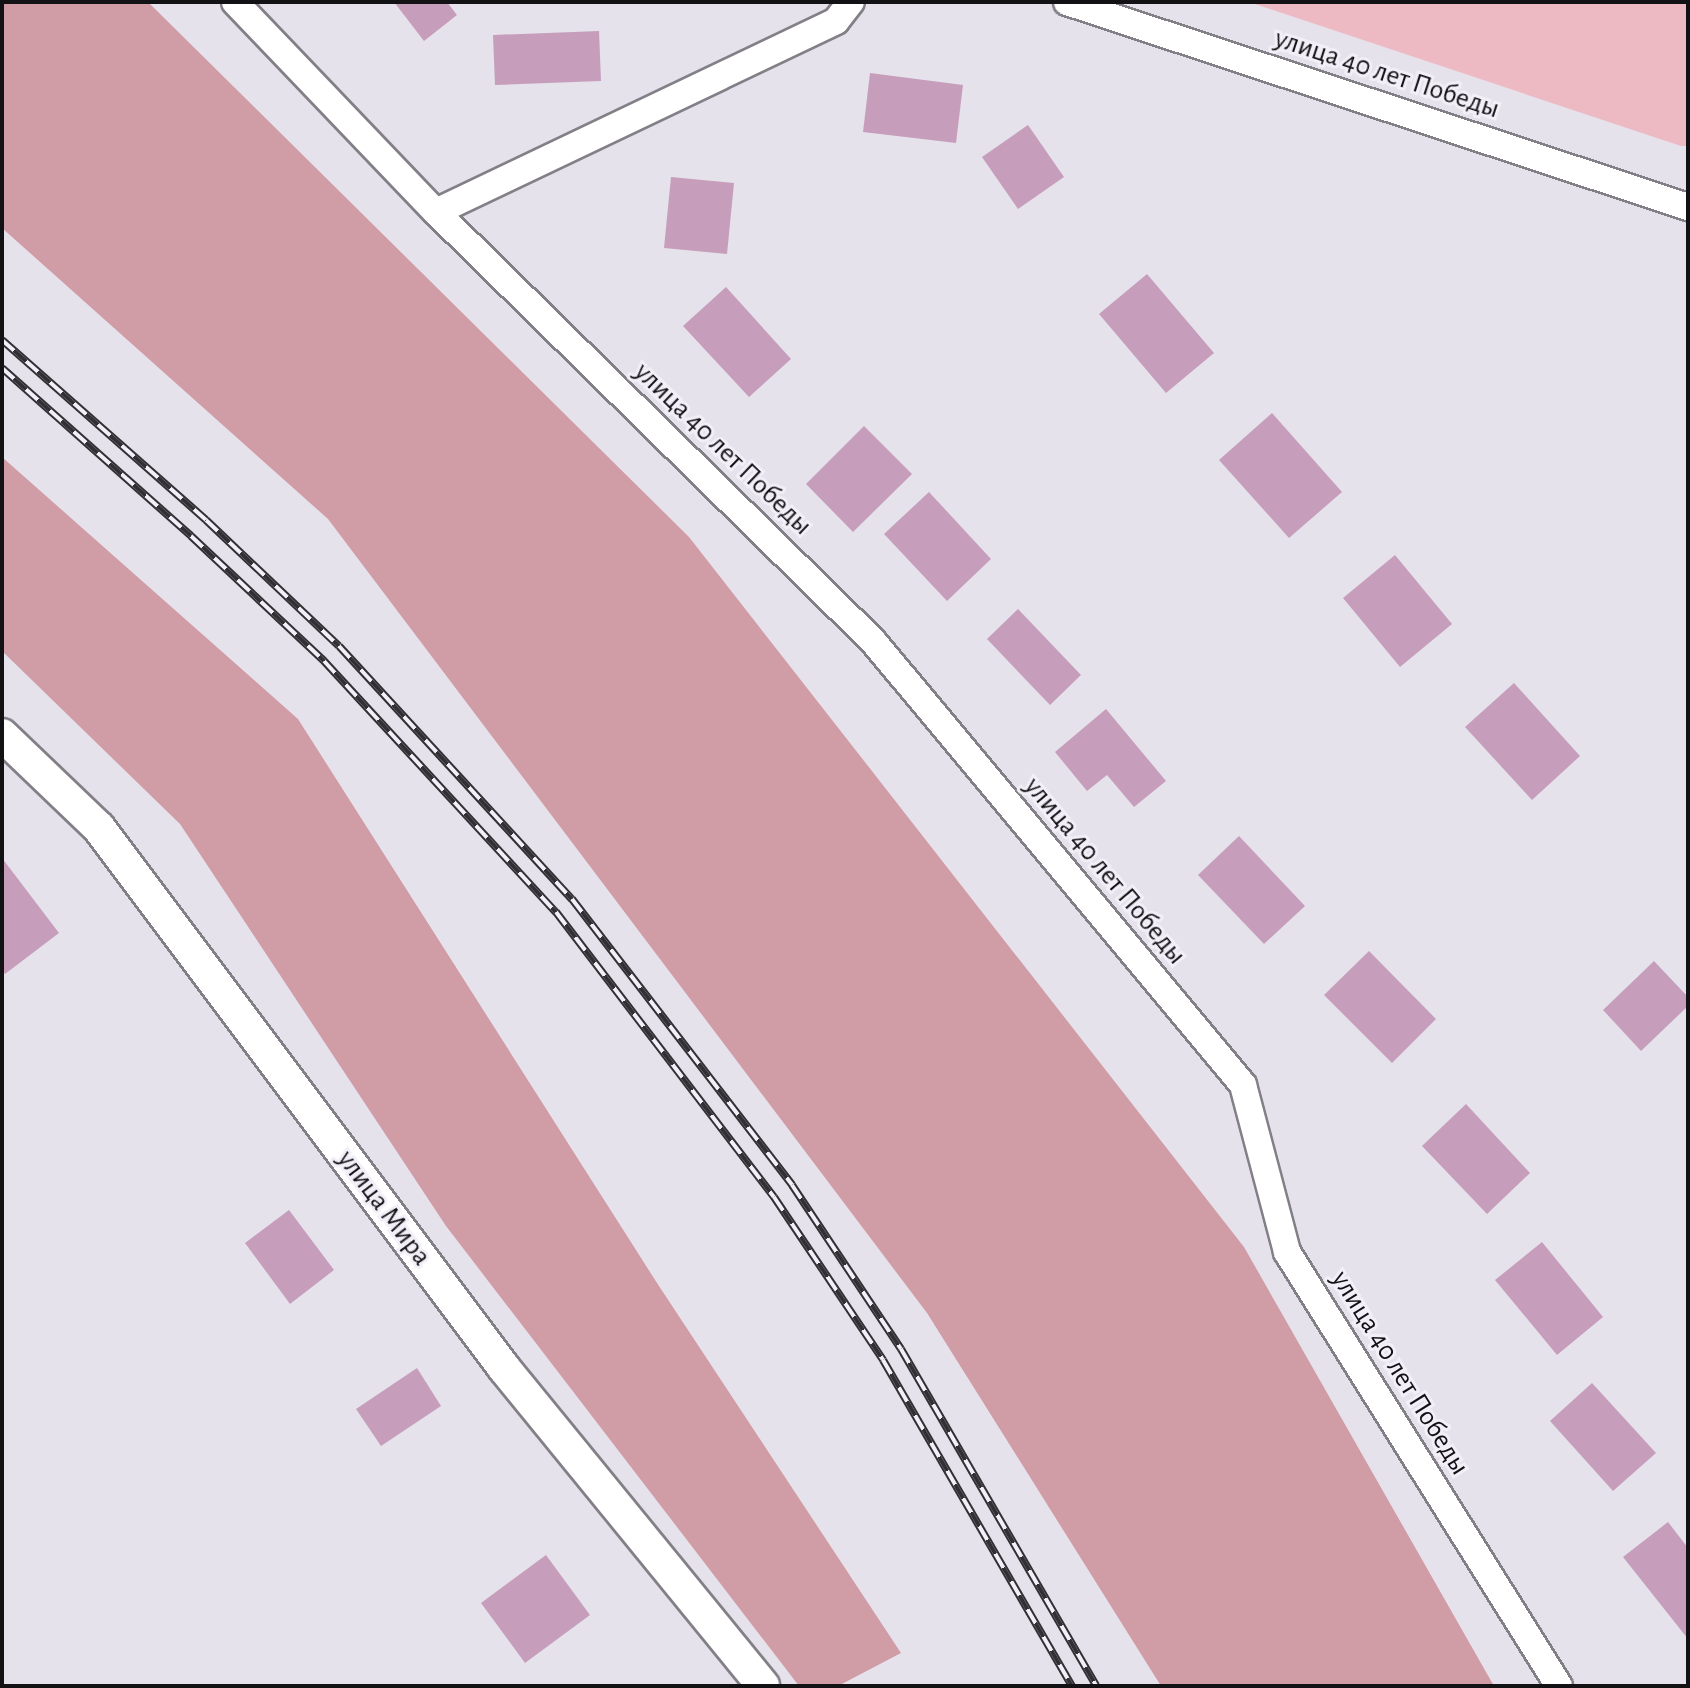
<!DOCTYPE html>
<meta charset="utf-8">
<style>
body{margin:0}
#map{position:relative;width:1690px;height:1688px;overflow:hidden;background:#e6e2eb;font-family:"Alegreya Sans",sans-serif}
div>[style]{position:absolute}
.green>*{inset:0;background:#edb9c3}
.forest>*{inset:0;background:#d09da7}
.building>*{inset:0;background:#c69ebc}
.roads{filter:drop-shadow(2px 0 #837f87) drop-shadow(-2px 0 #837f87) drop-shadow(0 2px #837f87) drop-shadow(0 -2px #837f87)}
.minor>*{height:26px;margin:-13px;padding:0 13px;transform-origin:13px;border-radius:13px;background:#fff}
.tertiary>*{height:32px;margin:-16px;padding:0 16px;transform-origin:16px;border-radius:16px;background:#fff}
.rail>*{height:8px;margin-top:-4px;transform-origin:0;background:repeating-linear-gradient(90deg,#f3eff8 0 16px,#313034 0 32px);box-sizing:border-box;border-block:2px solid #313034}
span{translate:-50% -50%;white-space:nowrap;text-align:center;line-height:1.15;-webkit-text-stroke:6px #f3eff8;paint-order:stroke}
.street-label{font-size:28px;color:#121114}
.frame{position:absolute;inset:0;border:4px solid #121114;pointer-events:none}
</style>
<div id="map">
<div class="green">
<i style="clip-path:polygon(1249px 2px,1688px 2px,1688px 146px,1681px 146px)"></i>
</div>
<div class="forest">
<i style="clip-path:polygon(2px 2px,148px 2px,689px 537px,1244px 1247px,1494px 1686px,1161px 1686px,927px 1313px,328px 519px,2px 228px)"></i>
<i style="clip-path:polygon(2px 457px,298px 719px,657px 1283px,901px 1653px,838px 1686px,799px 1686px,446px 1226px,180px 824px,2px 651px)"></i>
</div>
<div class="building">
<i style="clip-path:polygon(394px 2px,447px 2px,457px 15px,424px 41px)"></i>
<i style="clip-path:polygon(599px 31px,601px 81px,495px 85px,493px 35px)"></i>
<i style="clip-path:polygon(870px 73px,963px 85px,956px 143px,863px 132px)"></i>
<i style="clip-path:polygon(1028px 125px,1064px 177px,1018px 209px,982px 157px)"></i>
<i style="clip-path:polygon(671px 177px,734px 183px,727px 254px,664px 248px)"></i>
<i style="clip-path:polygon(1147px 274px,1214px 353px,1166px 393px,1099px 314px)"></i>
<i style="clip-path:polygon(726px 287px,791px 359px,749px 397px,683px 326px)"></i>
<i style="clip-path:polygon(1272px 413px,1342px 492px,1289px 538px,1219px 460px)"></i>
<i style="clip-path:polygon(864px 426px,912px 474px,853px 532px,806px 484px)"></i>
<i style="clip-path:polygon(929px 492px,991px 559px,947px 601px,884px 534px)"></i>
<i style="clip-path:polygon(1395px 555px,1452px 624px,1400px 667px,1343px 598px)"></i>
<i style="clip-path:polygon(1018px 609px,1081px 675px,1050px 705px,987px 639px)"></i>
<i style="clip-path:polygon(1514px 683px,1580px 756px,1532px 800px,1465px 727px)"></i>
<i style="clip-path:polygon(1106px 709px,1166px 781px,1134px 807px,1107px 775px,1087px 791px,1055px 752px)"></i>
<i style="clip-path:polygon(1239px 836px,1305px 906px,1264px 944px,1198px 875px)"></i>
<i style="clip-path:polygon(2px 858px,59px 933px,5px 974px,2px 970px)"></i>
<i style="clip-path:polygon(1369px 951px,1436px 1019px,1392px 1063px,1324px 995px)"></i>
<i style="clip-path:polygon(1654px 961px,1688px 997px,1688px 1006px,1641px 1051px,1603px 1010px)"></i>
<i style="clip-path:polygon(1466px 1104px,1530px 1173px,1487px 1214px,1422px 1146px)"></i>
<i style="clip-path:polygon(289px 1210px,334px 1270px,290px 1304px,245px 1243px)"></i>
<i style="clip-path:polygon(1542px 1242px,1603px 1317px,1557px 1355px,1495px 1280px)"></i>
<i style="clip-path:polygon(417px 1368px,441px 1406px,381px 1446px,356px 1409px)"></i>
<i style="clip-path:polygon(1592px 1383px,1656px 1453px,1613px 1491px,1550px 1421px)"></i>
<i style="clip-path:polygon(1668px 1522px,1688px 1548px,1688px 1639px,1623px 1557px)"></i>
<i style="clip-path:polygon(546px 1555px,590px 1615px,525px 1663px,481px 1603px)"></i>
</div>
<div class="roads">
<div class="minor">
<i style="left:235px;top:2px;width:291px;rotate:46.3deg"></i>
<i style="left:436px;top:212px;width:443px;rotate:-25.5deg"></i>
<i style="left:836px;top:21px;width:24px;rotate:-52deg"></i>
<i style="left:1067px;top:2px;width:654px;rotate:18.27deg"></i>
<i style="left:436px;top:212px;width:612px;rotate:44.47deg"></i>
<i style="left:873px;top:641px;width:578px;rotate:50.19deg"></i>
<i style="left:1243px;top:1085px;width:173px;rotate:75.2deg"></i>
<i style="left:1287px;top:1252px;width:512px;rotate:57.92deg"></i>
</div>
<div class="tertiary">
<i style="left:2px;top:735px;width:134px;rotate:43.8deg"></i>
<i style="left:99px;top:828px;width:675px;rotate:53.13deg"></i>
<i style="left:504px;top:1368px;width:410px;rotate:50.8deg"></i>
</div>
</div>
<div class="rail">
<i style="left:2px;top:340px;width:272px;rotate:41.4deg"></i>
<i style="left:206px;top:520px;width:183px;rotate:43.5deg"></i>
<i style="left:339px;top:646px;width:344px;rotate:47.4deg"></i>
<i style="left:572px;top:899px;width:361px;rotate:52.4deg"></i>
<i style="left:792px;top:1185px;width:197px;rotate:56.4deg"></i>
<i style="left:901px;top:1349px;width:389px;rotate:59.9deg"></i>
<i style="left:2px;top:368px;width:253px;rotate:41.6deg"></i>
<i style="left:191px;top:536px;width:183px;rotate:43.2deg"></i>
<i style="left:324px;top:661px;width:342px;rotate:47.3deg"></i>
<i style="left:556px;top:912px;width:359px;rotate:52.6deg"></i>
<i style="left:774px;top:1197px;width:196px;rotate:56.2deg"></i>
<i style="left:883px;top:1360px;width:377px;rotate:59.9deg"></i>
</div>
<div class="street-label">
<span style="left:1387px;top:74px;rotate:18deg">улица 40 лет Победы</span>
<span style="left:723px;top:449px;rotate:44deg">улица 40 лет Победы</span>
<span style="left:1105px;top:871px;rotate:50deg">улица 40 лет Победы</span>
<span style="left:384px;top:1208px;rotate:53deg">улица Мира</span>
<span style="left:1400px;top:1373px;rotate:58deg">улица 40 лет Победы</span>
</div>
<div class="frame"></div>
</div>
